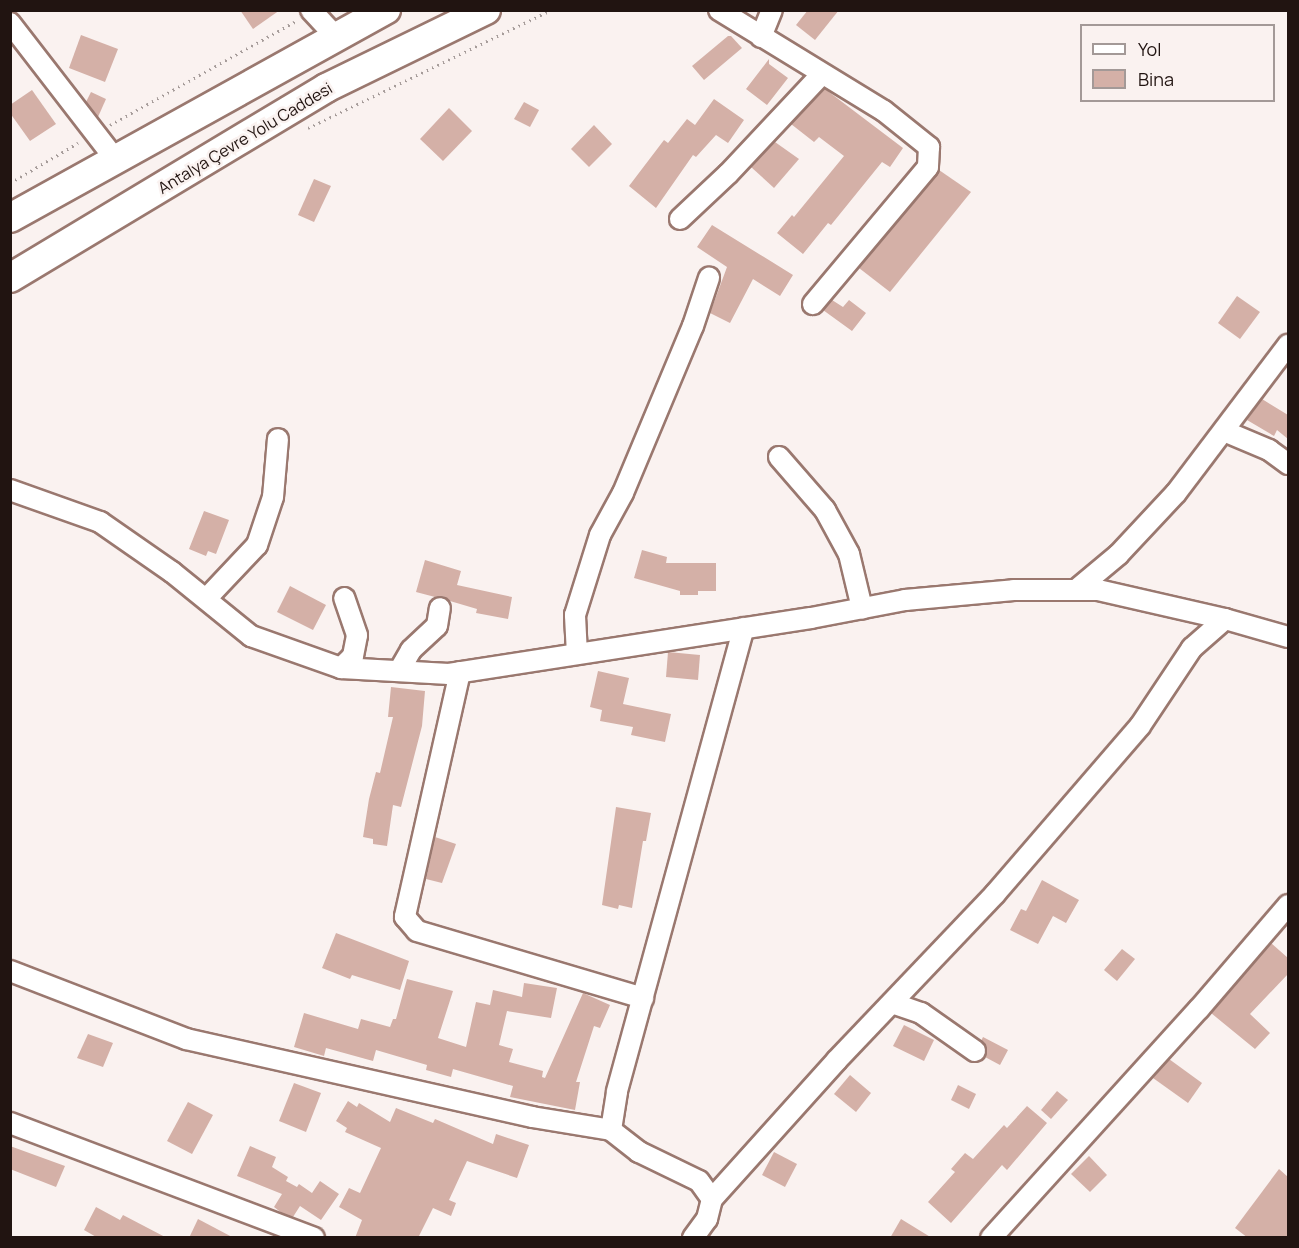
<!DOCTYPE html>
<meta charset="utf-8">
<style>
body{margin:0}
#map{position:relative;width:1299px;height:1248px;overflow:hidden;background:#faf2f0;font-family:Manrope,sans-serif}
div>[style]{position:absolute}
.building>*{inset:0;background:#d4b0a7}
.path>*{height:3px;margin-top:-1.5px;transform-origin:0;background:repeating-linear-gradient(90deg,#a69c9a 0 1.5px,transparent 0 6px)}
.roads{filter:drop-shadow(2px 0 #9a786f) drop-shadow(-2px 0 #9a786f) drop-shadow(0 2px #9a786f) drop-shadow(0 -2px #9a786f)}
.minor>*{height:20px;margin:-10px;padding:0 10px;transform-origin:10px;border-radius:10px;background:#fff}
.highway>*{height:28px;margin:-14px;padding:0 14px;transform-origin:14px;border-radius:14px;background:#fff}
span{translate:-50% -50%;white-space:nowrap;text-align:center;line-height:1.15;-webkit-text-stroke:5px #faf2f0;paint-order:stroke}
.street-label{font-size:16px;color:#211411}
.frame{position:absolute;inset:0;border:12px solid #211411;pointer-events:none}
.legend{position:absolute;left:1080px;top:24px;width:195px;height:78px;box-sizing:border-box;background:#faf2f0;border:2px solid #a39997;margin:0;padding:8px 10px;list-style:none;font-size:18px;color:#211411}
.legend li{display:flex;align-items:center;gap:12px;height:30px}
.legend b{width:30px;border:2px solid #a39997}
</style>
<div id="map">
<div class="building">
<i style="clip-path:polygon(240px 10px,280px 10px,253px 29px)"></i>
<i style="clip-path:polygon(808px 10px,839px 10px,815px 40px,796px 25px)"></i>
<i style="clip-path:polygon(81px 35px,118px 49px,105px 82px,69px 68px)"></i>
<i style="clip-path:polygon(728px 36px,731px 36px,742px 48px,704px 80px,692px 66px)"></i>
<i style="clip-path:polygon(769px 59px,769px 64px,788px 78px,767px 105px,746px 89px)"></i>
<i style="clip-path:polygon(825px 89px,903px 148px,890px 167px,882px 162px,831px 225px,828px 223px,803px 254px,777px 233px,792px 215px,794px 217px,844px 156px,819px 137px,814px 142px,791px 124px)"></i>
<i style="clip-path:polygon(32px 90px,56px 124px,30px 141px,10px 113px,10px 105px)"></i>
<i style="clip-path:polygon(91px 92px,106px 99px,98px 117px,86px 102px)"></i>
<i style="clip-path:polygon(714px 99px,744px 120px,728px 143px,716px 135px,696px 157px,693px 155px,656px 208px,629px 186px,664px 140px,668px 143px,687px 119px,695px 125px)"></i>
<i style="clip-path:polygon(524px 102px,539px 110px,530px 127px,514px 119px)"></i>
<i style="clip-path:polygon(449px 108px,472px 131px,443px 161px,420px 139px)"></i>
<i style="clip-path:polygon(594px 125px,612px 144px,589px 167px,571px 149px)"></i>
<i style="clip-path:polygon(775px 142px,799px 159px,774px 188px,751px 167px)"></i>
<i style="clip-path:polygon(939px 170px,971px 192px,890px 292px,859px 268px)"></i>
<i style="clip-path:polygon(314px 179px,331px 186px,314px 222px,298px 215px)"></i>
<i style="clip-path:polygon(712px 225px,793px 275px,780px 296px,753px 279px,730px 323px,710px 313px,727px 267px,697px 247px)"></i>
<i style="clip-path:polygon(1237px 296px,1260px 312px,1240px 339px,1218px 323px)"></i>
<i style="clip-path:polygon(832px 300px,843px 307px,849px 300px,866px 313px,852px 331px,823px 310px)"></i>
<i style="clip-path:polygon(1262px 399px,1288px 415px,1288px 439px,1277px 430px,1274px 436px,1247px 420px)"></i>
<i style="clip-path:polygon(204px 511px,229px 520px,216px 554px,208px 551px,206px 556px,189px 549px)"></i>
<i style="clip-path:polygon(642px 550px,667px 557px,666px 563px,716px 563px,716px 591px,698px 591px,698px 595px,680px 595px,680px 591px,634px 578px)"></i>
<i style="clip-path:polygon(425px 560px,461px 571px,457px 585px,512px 597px,508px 619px,476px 613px,477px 609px,450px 601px,443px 596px,435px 597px,416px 592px)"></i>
<i style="clip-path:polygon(290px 586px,326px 605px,313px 630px,277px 612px)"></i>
<i style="clip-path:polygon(668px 652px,700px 655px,698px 680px,666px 677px)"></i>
<i style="clip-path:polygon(598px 671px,629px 678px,623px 704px,671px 714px,665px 742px,631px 735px,633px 727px,600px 721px,602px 710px,590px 707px)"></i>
<i style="clip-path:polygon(391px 687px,425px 691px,422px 726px,401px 807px,393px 805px,387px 846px,373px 844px,373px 839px,363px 837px,369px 799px,376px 772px,380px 773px,393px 717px,388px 717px)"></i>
<i style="clip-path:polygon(616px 807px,651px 813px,646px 841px,643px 841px,632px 908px,619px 905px,618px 909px,602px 905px)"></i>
<i style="clip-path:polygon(435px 837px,456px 844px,442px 883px,426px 879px)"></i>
<i style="clip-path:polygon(1042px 880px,1079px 900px,1066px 923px,1053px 916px,1038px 944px,1010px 930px,1021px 909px,1026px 911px)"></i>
<i style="clip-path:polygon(336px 933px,409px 961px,400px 990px,352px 975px,350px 979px,322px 968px)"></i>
<i style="clip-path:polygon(1271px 943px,1288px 958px,1288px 974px,1250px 1014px,1270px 1033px,1255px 1049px,1211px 1013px)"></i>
<i style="clip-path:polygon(1122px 949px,1135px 959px,1117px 981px,1104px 970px)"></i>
<i style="clip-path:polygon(407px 979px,453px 991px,438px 1038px,466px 1047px,476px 1002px,490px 1005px,493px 990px,522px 997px,524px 983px,557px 988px,551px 1018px,507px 1011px,499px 1045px,513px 1049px,509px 1062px,543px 1071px,542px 1077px,545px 1078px,583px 993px,610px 1005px,600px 1028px,594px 1026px,576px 1082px,580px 1082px,575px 1110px,510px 1097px,513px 1086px,453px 1069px,451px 1077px,426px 1070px,427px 1065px,376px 1050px,373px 1061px,326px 1048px,324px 1056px,294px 1047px,304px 1013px,358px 1029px,361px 1019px,390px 1027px,393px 1019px,396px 1019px)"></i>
<i style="clip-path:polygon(904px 1025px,934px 1040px,924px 1061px,893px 1046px)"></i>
<i style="clip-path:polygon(88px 1034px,113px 1043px,103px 1067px,77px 1058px)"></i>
<i style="clip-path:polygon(983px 1037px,1008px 1050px,1000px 1065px,985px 1057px,986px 1047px,981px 1041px)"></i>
<i style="clip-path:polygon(1169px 1059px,1202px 1083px,1188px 1103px,1153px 1078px)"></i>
<i style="clip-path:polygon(850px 1075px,871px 1093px,856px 1112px,834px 1094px)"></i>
<i style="clip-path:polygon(294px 1083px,321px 1093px,306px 1132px,279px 1121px)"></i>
<i style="clip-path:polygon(958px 1085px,976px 1094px,969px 1109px,951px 1100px)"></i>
<i style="clip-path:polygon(1057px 1091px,1068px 1100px,1051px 1119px,1041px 1110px)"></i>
<i style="clip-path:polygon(348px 1101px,357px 1107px,359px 1103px,390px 1122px,396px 1108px,433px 1123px,435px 1119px,493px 1144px,496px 1134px,529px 1145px,517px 1178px,467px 1161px,449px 1200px,456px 1203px,451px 1216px,433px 1208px,418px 1238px,355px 1238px,362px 1220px,339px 1207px,349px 1188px,360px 1193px,381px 1148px,345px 1132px,347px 1128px,336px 1121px)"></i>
<i style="clip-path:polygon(188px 1102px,213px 1115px,192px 1154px,167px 1141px)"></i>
<i style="clip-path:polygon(1027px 1106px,1047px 1123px,1007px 1170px,1002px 1165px,951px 1223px,928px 1202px,955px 1172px,951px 1169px,965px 1153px,973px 1159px,1004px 1125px,1007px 1128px)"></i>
<i style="clip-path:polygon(10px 1146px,65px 1166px,56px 1187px,10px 1169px)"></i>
<i style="clip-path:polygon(250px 1146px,276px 1157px,272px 1167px,288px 1177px,286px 1181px,297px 1187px,299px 1184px,312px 1193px,320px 1181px,339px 1194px,321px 1220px,300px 1206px,293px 1217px,283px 1214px,274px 1207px,282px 1194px,237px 1176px)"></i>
<i style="clip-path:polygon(774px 1152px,797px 1164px,785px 1187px,762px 1175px)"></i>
<i style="clip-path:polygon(1089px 1156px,1107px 1175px,1090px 1192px,1071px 1174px)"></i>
<i style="clip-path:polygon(1279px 1169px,1288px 1177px,1288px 1238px,1248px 1238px,1235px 1228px)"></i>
<i style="clip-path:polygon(96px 1207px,120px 1220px,123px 1215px,167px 1238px,98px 1238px,84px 1230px)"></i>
<i style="clip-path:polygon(198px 1219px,234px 1238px,189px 1238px)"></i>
<i style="clip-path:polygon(901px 1219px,932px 1238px,890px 1238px)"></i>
</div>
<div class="path">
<i style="left:110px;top:125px;width:213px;rotate:-29.2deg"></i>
<i style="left:308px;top:128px;width:270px;rotate:-25.9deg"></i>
<i style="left:10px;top:183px;width:79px;rotate:-30.5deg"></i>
</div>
<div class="roads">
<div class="minor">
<i style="left:311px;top:10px;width:38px;rotate:47deg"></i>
<i style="left:719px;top:10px;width:193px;rotate:31.5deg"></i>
<i style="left:884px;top:111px;width:58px;rotate:38.7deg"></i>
<i style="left:929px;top:147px;width:20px;rotate:93deg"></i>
<i style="left:928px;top:167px;width:179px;rotate:130deg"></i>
<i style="left:10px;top:23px;width:173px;rotate:52.3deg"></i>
<i style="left:761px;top:37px;width:29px;rotate:-68deg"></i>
<i style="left:680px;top:219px;width:66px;rotate:-43.2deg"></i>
<i style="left:728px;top:174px;width:136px;rotate:-46.8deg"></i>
<i style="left:1224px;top:431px;width:49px;rotate:22.9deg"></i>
<i style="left:1269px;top:450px;width:24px;rotate:36deg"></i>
<i style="left:779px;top:457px;width:70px;rotate:49deg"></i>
<i style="left:825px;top:510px;width:50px;rotate:61.4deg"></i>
<i style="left:849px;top:554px;width:56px;rotate:76.5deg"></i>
<i style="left:10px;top:490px;width:96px;rotate:19.6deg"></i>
<i style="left:100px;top:522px;width:88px;rotate:34.8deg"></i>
<i style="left:172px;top:572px;width:102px;rotate:39deg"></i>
<i style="left:251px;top:636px;width:96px;rotate:19.6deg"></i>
<i style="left:341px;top:668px;width:108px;rotate:3.2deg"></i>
<i style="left:449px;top:674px;width:366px;rotate:-8.8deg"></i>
<i style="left:811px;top:618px;width:96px;rotate:-10.8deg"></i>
<i style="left:905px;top:600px;width:109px;rotate:-5.2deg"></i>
<i style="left:1014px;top:590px;width:84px"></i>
<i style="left:1098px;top:590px;width:130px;rotate:12.9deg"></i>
<i style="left:1225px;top:619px;width:66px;rotate:15.9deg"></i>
<i style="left:1076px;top:590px;width:55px;rotate:-39.8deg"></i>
<i style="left:1118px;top:555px;width:85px;rotate:-46.9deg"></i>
<i style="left:1176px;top:493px;width:186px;rotate:-52.9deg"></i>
<i style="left:206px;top:599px;width:74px;rotate:-46.6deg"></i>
<i style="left:257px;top:545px;width:51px;rotate:-71.6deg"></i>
<i style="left:273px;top:497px;width:58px;rotate:-85.1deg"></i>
<i style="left:577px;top:654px;width:39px;rotate:-93deg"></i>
<i style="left:575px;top:615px;width:84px;rotate:-72.6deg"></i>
<i style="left:600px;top:535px;width:48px;rotate:-61.3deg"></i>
<i style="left:623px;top:493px;width:181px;rotate:-67.3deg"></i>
<i style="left:693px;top:326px;width:51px;rotate:-71.6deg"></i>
<i style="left:341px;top:668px;width:17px;rotate:-45deg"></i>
<i style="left:353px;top:656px;width:21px;rotate:-79deg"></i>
<i style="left:357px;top:635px;width:39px;rotate:-109deg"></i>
<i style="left:399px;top:671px;width:24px;rotate:-60deg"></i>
<i style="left:411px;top:650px;width:35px;rotate:-43deg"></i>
<i style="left:437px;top:626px;width:18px;rotate:-81deg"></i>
<i style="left:460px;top:672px;width:251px;rotate:102.7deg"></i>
<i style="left:405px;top:917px;width:18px;rotate:49deg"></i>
<i style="left:417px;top:931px;width:236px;rotate:16.5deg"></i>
<i style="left:10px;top:971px;width:189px;rotate:21.1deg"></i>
<i style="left:186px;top:1039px;width:355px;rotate:12.7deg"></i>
<i style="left:532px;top:1117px;width:80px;rotate:9.3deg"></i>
<i style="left:892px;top:1003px;width:31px;rotate:19deg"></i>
<i style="left:921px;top:1013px;width:66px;rotate:35.1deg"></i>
<i style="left:10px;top:1123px;width:325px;rotate:20.7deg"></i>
<i style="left:712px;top:1199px;width:187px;rotate:-48deg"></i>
<i style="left:837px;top:1060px;width:229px;rotate:-46.4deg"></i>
<i style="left:995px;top:894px;width:222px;rotate:-49.2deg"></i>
<i style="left:1140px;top:726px;width:94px;rotate:-56.3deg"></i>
<i style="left:1192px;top:648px;width:44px;rotate:-41.3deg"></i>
<i style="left:693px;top:1238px;width:24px;rotate:-54deg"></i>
<i style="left:707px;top:1219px;width:21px;rotate:-76deg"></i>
<i style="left:712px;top:1199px;width:22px;rotate:-126deg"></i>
<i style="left:699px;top:1181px;width:67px;rotate:-154.2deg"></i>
<i style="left:639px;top:1152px;width:36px;rotate:-142deg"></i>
<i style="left:611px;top:1130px;width:39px;rotate:-81deg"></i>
<i style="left:617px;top:1091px;width:480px;rotate:-74.7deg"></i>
<i style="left:991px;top:1238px;width:309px;rotate:-47.8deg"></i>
<i style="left:1199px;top:1009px;width:137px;rotate:-49.4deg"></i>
</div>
<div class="highway">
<i style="left:10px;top:218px;width:430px;rotate:-29deg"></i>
<i style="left:10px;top:278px;width:369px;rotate:-31deg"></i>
<i style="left:326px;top:88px;width:178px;rotate:-26deg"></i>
</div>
</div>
<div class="street-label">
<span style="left:245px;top:138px;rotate:-31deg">Antalya Çevre Yolu Caddesi</span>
</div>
<div class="frame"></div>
<ul class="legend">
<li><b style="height:8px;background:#fff"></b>Yol</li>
<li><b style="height:16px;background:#d4b0a7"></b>Bina</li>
</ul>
</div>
